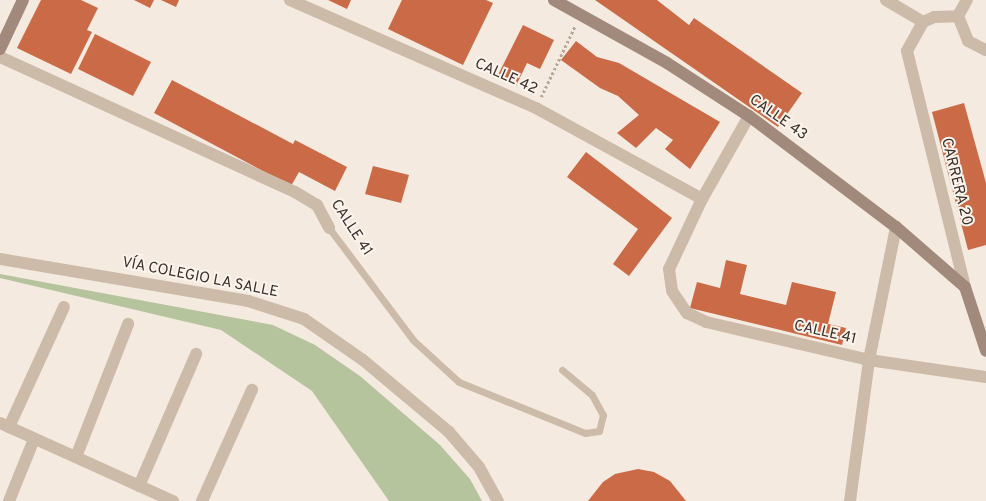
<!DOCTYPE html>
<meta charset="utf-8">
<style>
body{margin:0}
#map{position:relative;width:986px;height:501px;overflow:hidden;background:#f4eadf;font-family:Overpass,sans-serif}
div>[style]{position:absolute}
.green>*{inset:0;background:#b6c49e}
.building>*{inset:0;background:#ca6a47}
.path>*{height:2.5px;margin-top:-1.25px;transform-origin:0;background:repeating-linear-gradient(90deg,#b9a594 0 2.5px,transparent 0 5px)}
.lane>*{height:7px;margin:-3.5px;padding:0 3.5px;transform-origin:3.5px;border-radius:3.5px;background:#cdbbaa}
.street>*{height:12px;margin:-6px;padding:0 6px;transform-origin:6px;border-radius:6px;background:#cdbbaa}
.secondary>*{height:12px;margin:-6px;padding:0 6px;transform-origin:6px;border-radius:6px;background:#a18a7b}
span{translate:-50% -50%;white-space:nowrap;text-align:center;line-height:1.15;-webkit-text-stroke:4px #fbf4ec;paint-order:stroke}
.street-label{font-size:15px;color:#3a2f2a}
</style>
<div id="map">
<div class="green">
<i style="clip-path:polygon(0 274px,273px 325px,315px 345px,360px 376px,440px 445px,470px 479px,482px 501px,389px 501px,312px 391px,221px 330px,0 278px)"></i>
</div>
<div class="building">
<i style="clip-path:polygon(41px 0,81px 0,98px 8px,87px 30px,92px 32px,71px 74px,17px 48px)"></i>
<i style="clip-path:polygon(134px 0,154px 0,150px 8px)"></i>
<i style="clip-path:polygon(161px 0,179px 0,176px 7px)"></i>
<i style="clip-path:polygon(328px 0,351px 0,347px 9px)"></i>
<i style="clip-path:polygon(402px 0,486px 0,493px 3px,463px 65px,388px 29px)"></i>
<i style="clip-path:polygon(595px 0,657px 0,689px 25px,694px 18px,802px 93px,778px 127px)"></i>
<i style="clip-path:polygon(523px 25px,554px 40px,540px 69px,527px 63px,516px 86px,497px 77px)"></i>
<i style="clip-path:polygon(95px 34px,151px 62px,133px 96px,78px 69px)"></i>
<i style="clip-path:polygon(576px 41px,597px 57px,619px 63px,720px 122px,690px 169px,665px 149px,673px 140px,656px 128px,636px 148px,617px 133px,639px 115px,618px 96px,600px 88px,561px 60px)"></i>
<i style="clip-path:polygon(172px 80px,293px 144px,295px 140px,347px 167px,335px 191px,299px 172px,291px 186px,154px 113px)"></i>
<i style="clip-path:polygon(964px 103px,986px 183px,986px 245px,968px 250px,932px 112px)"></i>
<i style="clip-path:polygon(586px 152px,672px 218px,629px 276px,613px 264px,638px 229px,567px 177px)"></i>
<i style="clip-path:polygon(373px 166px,409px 175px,401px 203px,365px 194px)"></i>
<i style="clip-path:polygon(726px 260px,747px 265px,740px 294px,786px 305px,792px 282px,836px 292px,828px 324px,846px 328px,842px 345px,690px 308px,697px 282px,720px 288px)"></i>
<i style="clip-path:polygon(638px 469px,654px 472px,670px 481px,686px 501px,588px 501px,603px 482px,615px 474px)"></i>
</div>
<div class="path">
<i style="left:541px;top:97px;width:79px;rotate:-64.4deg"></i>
</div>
<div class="lane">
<i style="left:329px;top:228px;width:140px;rotate:53.1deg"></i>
<i style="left:413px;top:340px;width:62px;rotate:42.4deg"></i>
<i style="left:459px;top:382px;width:136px;rotate:22deg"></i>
<i style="left:585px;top:433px;width:14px;rotate:-8deg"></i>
<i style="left:599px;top:431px;width:16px;rotate:-76deg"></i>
<i style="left:603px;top:415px;width:23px;rotate:-119deg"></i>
<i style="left:592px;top:395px;width:39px;rotate:-140deg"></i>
</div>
<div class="street">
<i style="left:290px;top:0;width:269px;rotate:23.7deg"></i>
<i style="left:536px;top:108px;width:189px;rotate:28.7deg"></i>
<i style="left:886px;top:0;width:43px;rotate:30.7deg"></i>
<i style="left:958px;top:16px;width:18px;rotate:-61deg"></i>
<i style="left:923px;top:22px;width:33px;rotate:119deg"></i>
<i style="left:907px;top:51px;width:243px;rotate:76.2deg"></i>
<i style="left:923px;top:22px;width:12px;rotate:-24deg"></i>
<i style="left:934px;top:17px;width:24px;rotate:-2deg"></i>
<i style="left:958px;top:16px;width:27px;rotate:68deg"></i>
<i style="left:968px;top:41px;width:20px;rotate:27deg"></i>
<i style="left:0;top:57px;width:324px;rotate:24.6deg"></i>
<i style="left:295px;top:192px;width:26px;rotate:31deg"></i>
<i style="left:317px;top:205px;width:26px;rotate:62deg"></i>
<i style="left:749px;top:116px;width:95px;rotate:119.5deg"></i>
<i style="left:702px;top:199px;width:77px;rotate:115.2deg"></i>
<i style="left:669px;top:269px;width:22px;rotate:82deg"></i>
<i style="left:672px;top:291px;width:27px;rotate:56deg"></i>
<i style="left:687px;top:313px;width:21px;rotate:25deg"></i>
<i style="left:706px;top:322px;width:167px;rotate:13.1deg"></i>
<i style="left:869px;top:360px;width:118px;rotate:8.3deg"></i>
<i style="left:0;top:259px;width:252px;rotate:9.6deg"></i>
<i style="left:248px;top:301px;width:59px;rotate:17.8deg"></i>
<i style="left:304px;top:319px;width:72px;rotate:34.8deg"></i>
<i style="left:363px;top:360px;width:112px;rotate:39.9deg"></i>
<i style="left:449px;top:432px;width:46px;rotate:49.4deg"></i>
<i style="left:479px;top:467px;width:39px;rotate:61deg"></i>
<i style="left:0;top:423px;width:190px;rotate:24.3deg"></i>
<i style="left:9px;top:427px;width:132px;rotate:-65.4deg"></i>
<i style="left:76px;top:457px;width:143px;rotate:-68.6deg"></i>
<i style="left:139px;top:486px;width:144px;rotate:-66.6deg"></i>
<i style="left:9px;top:501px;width:67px;rotate:-68deg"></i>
<i style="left:202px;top:501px;width:122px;rotate:-65.8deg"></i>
<i style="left:850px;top:501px;width:142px;rotate:-82.3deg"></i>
<i style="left:869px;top:360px;width:136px;rotate:-78.5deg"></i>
</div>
<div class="secondary">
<i style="left:554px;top:0;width:129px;rotate:29.1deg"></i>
<i style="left:667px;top:63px;width:98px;rotate:32.9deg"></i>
<i style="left:749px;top:116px;width:184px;rotate:37.1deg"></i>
<i style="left:896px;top:227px;width:91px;rotate:41deg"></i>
<i style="left:965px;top:287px;width:67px;rotate:71.8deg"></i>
<i style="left:0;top:49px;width:54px;rotate:-64.9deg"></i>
</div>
<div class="street-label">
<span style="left:506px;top:77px;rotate:24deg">CALLE 42</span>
<span style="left:778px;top:118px;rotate:35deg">CALLE 43</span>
<span style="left:956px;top:182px;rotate:76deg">CARRERA 20</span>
<span style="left:351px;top:228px;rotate:57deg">CALLE 41</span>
<span style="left:200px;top:278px;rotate:11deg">VÍA COLEGIO LA SALLE</span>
<span style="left:825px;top:333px;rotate:13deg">CALLE 41</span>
</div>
</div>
